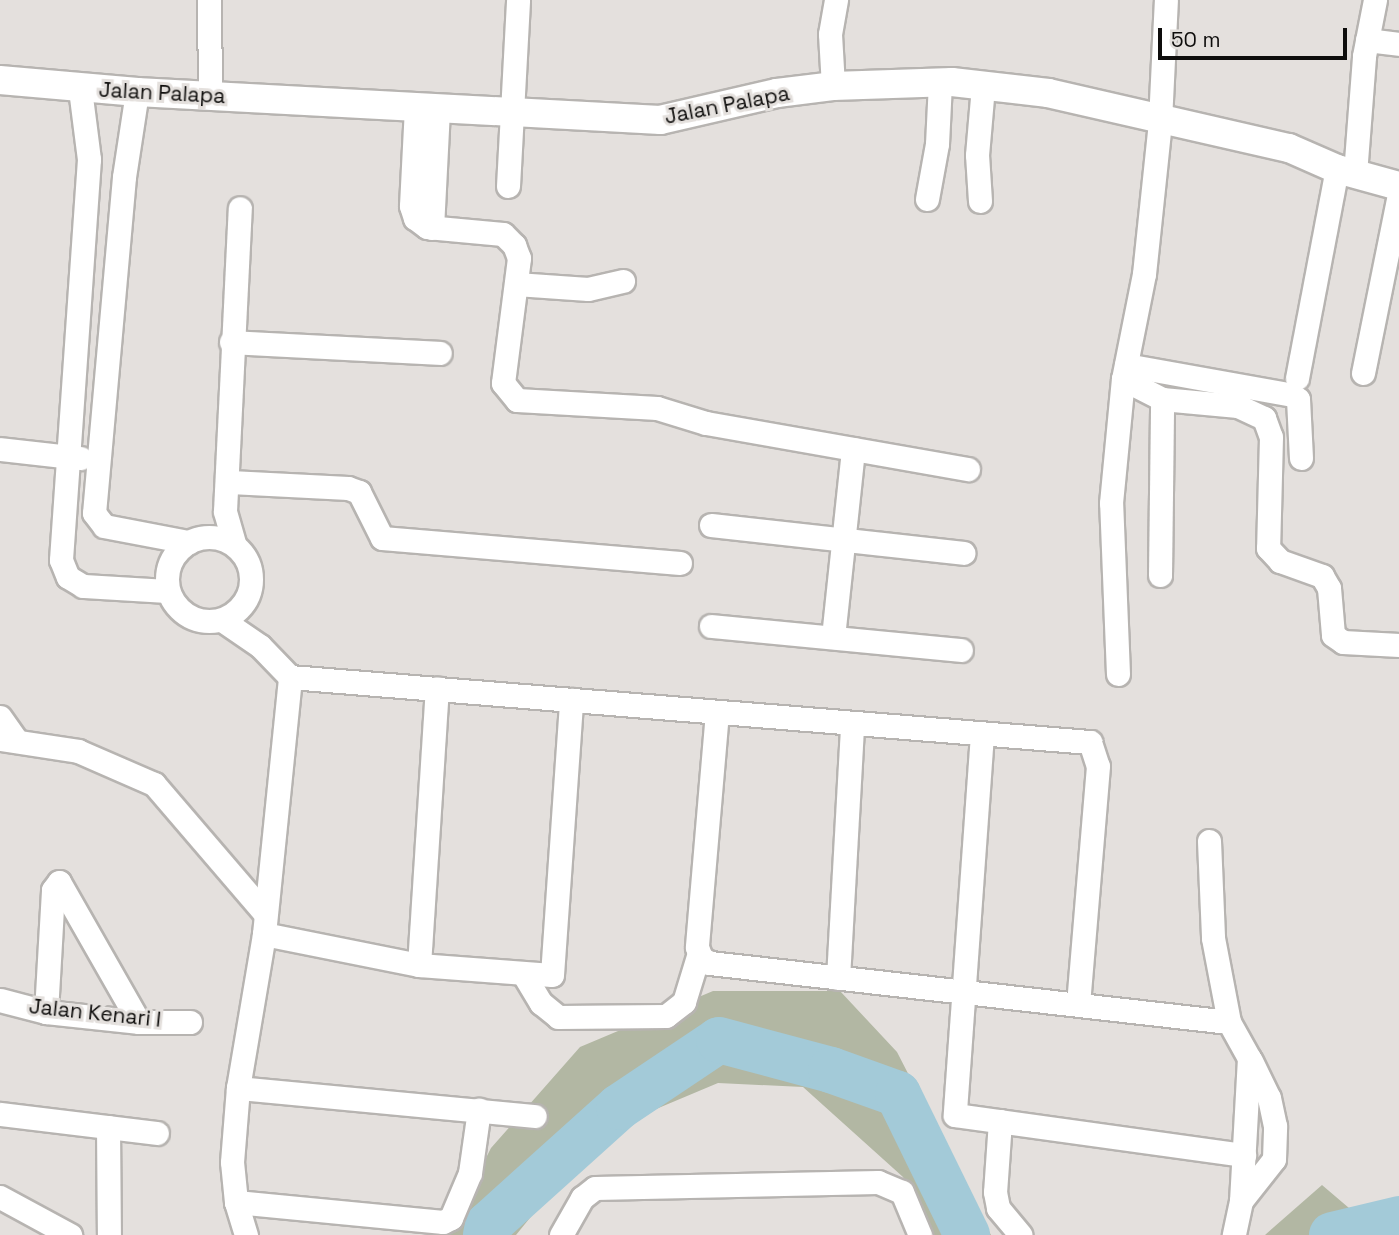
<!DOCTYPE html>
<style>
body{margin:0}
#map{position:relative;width:1399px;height:1235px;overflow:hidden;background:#e4e0dd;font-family:"Space Grotesk",sans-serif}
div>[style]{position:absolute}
.green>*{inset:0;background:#b2b7a3}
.river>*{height:46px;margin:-23px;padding:0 23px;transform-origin:23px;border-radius:23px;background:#a3cad8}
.roads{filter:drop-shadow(2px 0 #b7b4b1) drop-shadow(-2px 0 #b7b4b1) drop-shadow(0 2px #b7b4b1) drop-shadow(0 -2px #b7b4b1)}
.minor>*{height:23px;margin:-11.5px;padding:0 11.5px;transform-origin:11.5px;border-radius:11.5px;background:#fff}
.minor>.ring{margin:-11.5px;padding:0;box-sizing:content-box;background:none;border:23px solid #fff;border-radius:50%}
.tertiary>*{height:28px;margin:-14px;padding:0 14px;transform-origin:14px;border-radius:14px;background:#fff}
span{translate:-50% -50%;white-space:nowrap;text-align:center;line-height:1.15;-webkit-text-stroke:6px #e4e0dd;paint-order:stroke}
.street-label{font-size:21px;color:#0e0d0c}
.scale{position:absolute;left:1158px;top:28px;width:189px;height:32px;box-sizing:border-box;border:4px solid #0e0d0c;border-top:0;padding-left:9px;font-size:21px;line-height:24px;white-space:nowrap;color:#0e0d0c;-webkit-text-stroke:5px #e4e0dd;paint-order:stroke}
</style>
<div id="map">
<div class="green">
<i style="clip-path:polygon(713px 991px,840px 991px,897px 1052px,991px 1235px,929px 1235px,903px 1177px,803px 1087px,718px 1083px,599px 1133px,516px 1235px,447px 1235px,491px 1148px,580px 1047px)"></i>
<i style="clip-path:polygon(1322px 1185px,1349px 1208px,1399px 1203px,1399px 1235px,1265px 1235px)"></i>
</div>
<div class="river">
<i style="left:486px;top:1235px;width:10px;rotate:-79deg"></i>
<i style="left:488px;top:1225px;width:176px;rotate:-42deg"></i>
<i style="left:619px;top:1107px;width:120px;rotate:-33.8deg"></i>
<i style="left:719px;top:1040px;width:116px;rotate:15deg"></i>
<i style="left:831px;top:1070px;width:71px;rotate:19.7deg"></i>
<i style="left:898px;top:1094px;width:157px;rotate:63.9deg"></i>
<i style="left:1332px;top:1235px;width:69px;rotate:-13.4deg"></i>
</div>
<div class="roads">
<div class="minor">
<i style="left:209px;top:0;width:96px;rotate:89.4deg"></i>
<i style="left:1367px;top:40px;width:32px;rotate:7deg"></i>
<i style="left:833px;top:86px;width:52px;rotate:-93.3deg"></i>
<i style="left:830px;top:34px;width:35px;rotate:-80deg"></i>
<i style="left:80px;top:89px;width:71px;rotate:82.7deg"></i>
<i style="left:89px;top:159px;width:402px;rotate:94deg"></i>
<i style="left:61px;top:560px;width:18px;rotate:68deg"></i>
<i style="left:68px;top:577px;width:17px;rotate:31deg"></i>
<i style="left:83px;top:586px;width:85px;rotate:3.4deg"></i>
<i style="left:137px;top:92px;width:86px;rotate:98.7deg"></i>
<i style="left:124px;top:177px;width:337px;rotate:95.1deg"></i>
<i style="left:94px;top:513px;width:16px;rotate:52deg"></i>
<i style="left:104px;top:526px;width:86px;rotate:10.8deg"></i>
<i style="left:416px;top:107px;width:99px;rotate:92.9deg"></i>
<i style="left:411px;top:206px;width:13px;rotate:72deg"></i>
<i style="left:415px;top:218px;width:15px;rotate:37deg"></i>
<i style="left:427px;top:227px;width:76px;rotate:5.3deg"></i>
<i style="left:503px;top:234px;width:16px;rotate:45deg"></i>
<i style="left:514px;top:245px;width:14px;rotate:69deg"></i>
<i style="left:519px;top:258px;width:126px;rotate:97.3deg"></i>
<i style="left:503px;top:383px;width:22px;rotate:51deg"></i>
<i style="left:517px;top:400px;width:140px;rotate:3.3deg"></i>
<i style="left:657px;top:408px;width:51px;rotate:17deg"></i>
<i style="left:706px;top:423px;width:266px;rotate:10deg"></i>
<i style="left:1355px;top:174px;width:118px;rotate:-85.6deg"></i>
<i style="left:1364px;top:56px;width:57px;rotate:-78.9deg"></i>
<i style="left:508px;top:186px;width:186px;rotate:-86.9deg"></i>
<i style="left:927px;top:199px;width:56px;rotate:-79.7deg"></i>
<i style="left:937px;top:144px;width:62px;rotate:-87.2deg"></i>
<i style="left:980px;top:201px;width:46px;rotate:-93.7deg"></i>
<i style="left:977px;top:155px;width:69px;rotate:-85deg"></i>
<i style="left:432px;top:228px;width:120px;rotate:-87.1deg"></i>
<i style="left:516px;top:284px;width:72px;rotate:4deg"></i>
<i style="left:588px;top:289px;width:36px;rotate:-13deg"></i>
<i style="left:231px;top:342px;width:209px;rotate:3deg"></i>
<i style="left:1126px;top:365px;width:169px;rotate:10.2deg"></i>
<i style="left:1292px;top:395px;width:7px;rotate:34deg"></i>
<i style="left:1298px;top:399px;width:59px;rotate:87.1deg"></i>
<i style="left:1363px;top:373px;width:183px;rotate:-78.6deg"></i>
<i style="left:1297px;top:378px;width:213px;rotate:-79.2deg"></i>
<i style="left:1123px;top:379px;width:44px;rotate:27.1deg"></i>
<i style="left:1162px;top:399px;width:76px;rotate:5.3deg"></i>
<i style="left:1238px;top:406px;width:29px;rotate:25deg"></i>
<i style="left:1264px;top:418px;width:20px;rotate:70deg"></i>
<i style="left:1271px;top:437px;width:111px;rotate:91.5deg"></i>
<i style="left:1268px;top:548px;width:18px;rotate:47deg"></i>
<i style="left:1280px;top:561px;width:45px;rotate:19.7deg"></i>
<i style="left:1322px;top:576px;width:14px;rotate:60deg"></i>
<i style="left:1329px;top:588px;width:47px;rotate:85.1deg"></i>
<i style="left:1333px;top:635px;width:12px;rotate:35deg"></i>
<i style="left:1343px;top:642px;width:56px;rotate:3.1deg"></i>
<i style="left:0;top:449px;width:81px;rotate:6.4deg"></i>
<i style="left:230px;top:482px;width:118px;rotate:2.9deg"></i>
<i style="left:348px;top:488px;width:12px;rotate:20deg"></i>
<i style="left:359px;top:492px;width:51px;rotate:63.4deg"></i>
<i style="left:382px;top:538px;width:299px;rotate:4.8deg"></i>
<i style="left:711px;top:525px;width:254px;rotate:6.3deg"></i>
<i class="ring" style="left:167px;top:537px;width:61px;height:61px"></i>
<i style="left:234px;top:543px;width:33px;rotate:-106deg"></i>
<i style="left:225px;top:511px;width:303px;rotate:-87.2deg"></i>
<i style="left:1160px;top:575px;width:176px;rotate:-89.3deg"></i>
<i style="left:222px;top:620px;width:46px;rotate:34.4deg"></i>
<i style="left:260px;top:646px;width:43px;rotate:45.9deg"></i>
<i style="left:290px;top:677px;width:803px;rotate:4.65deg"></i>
<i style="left:1090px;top:742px;width:25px;rotate:72deg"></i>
<i style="left:1098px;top:766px;width:238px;rotate:94.8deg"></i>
<i style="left:711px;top:626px;width:251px;rotate:5.5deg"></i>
<i style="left:833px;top:637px;width:189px;rotate:-83.9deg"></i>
<i style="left:1118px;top:674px;width:171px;rotate:-92.3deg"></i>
<i style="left:1111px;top:503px;width:125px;rotate:-84.5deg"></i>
<i style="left:1123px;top:379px;width:107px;rotate:-78.7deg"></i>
<i style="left:1144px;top:274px;width:154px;rotate:-84deg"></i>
<i style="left:1160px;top:121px;width:121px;rotate:-87.2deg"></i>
<i style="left:717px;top:712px;width:236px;rotate:94.9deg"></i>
<i style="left:697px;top:947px;width:12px;rotate:70deg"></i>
<i style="left:701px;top:958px;width:10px;rotate:29deg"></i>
<i style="left:710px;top:963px;width:522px;rotate:6.49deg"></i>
<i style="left:0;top:717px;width:28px;rotate:55deg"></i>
<i style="left:982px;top:734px;width:382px;rotate:94.1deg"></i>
<i style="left:955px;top:1115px;width:292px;rotate:7.9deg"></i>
<i style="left:0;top:739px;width:79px;rotate:8.7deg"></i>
<i style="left:78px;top:751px;width:83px;rotate:23.5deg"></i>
<i style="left:154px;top:784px;width:167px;rotate:49.4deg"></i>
<i style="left:1209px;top:841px;width:97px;rotate:87.6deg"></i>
<i style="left:1213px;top:938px;width:86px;rotate:79.2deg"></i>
<i style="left:1229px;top:1022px;width:41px;rotate:60.9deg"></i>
<i style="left:1249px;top:1058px;width:143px;rotate:93.2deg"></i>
<i style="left:1241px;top:1201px;width:35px;rotate:102deg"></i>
<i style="left:264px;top:934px;width:158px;rotate:11.3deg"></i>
<i style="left:419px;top:965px;width:133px;rotate:4.3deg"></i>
<i style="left:552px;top:975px;width:276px;rotate:-86deg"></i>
<i style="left:419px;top:965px;width:277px;rotate:-86.3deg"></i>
<i style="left:524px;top:975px;width:33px;rotate:59deg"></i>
<i style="left:541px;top:1003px;width:22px;rotate:39deg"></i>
<i style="left:558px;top:1017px;width:108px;rotate:-0.5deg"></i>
<i style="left:666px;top:1016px;width:23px;rotate:-38deg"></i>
<i style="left:684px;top:1002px;width:51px;rotate:-73deg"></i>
<i style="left:838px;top:978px;width:253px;rotate:-86.8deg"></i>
<i style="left:0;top:1000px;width:48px;rotate:14.6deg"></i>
<i style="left:46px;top:1012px;width:94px;rotate:6.1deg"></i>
<i style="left:139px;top:1022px;width:51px"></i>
<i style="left:46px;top:1012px;width:122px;rotate:-86.7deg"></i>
<i style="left:53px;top:890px;width:10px;rotate:-53deg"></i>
<i style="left:59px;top:882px;width:161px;rotate:60.3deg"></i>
<i style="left:238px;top:1088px;width:298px;rotate:5.4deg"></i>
<i style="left:0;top:1114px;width:158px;rotate:6.9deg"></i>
<i style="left:1000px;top:1121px;width:71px;rotate:94deg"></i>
<i style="left:995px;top:1192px;width:16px;rotate:79deg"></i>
<i style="left:998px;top:1208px;width:35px;rotate:50deg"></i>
<i style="left:108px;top:1127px;width:108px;rotate:89.5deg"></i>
<i style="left:0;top:1197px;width:80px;rotate:28.5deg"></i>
<i style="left:1241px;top:1201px;width:53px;rotate:-51.8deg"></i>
<i style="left:1274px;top:1159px;width:33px;rotate:-88deg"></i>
<i style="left:1275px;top:1126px;width:29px;rotate:-102deg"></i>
<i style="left:1269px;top:1098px;width:41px;rotate:-115.9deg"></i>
<i style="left:236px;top:1202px;width:208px;rotate:5.5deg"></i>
<i style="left:443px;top:1222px;width:9px;rotate:-27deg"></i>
<i style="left:451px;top:1218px;width:49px;rotate:-67.1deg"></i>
<i style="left:470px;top:1173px;width:64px;rotate:-81.9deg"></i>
<i style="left:246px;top:1235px;width:34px;rotate:-107deg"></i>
<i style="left:236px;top:1202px;width:40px;rotate:-95.7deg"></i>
<i style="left:232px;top:1162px;width:74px;rotate:-85.4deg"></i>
<i style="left:238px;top:1088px;width:156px;rotate:-80.4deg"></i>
<i style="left:264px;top:934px;width:258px;rotate:-84.2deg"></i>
<i style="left:561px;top:1235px;width:43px;rotate:-60.4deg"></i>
<i style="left:582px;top:1198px;width:16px;rotate:-38deg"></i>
<i style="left:595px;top:1188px;width:283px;rotate:-1.2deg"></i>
<i style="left:878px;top:1182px;width:26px;rotate:23deg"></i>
<i style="left:902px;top:1192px;width:47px;rotate:67.3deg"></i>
</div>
<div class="tertiary">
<i style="left:0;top:80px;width:138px;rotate:5deg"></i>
<i style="left:137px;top:92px;width:524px;rotate:3.06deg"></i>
<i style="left:660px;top:120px;width:120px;rotate:-13deg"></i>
<i style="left:777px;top:93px;width:56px;rotate:-7.1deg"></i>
<i style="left:833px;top:86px;width:119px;rotate:-1.9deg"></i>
<i style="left:952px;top:82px;width:97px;rotate:6.5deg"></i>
<i style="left:1048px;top:93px;width:247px;rotate:12.9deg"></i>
<i style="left:1289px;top:148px;width:52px;rotate:23.6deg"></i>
<i style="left:1337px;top:169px;width:64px;rotate:15.3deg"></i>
</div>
</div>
<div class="street-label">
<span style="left:162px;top:93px;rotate:3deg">Jalan Palapa</span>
<span style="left:727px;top:105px;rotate:-11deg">Jalan Palapa</span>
<span style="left:95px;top:1013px;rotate:6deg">Jalan Kenari I</span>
</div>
<div class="scale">50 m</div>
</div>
